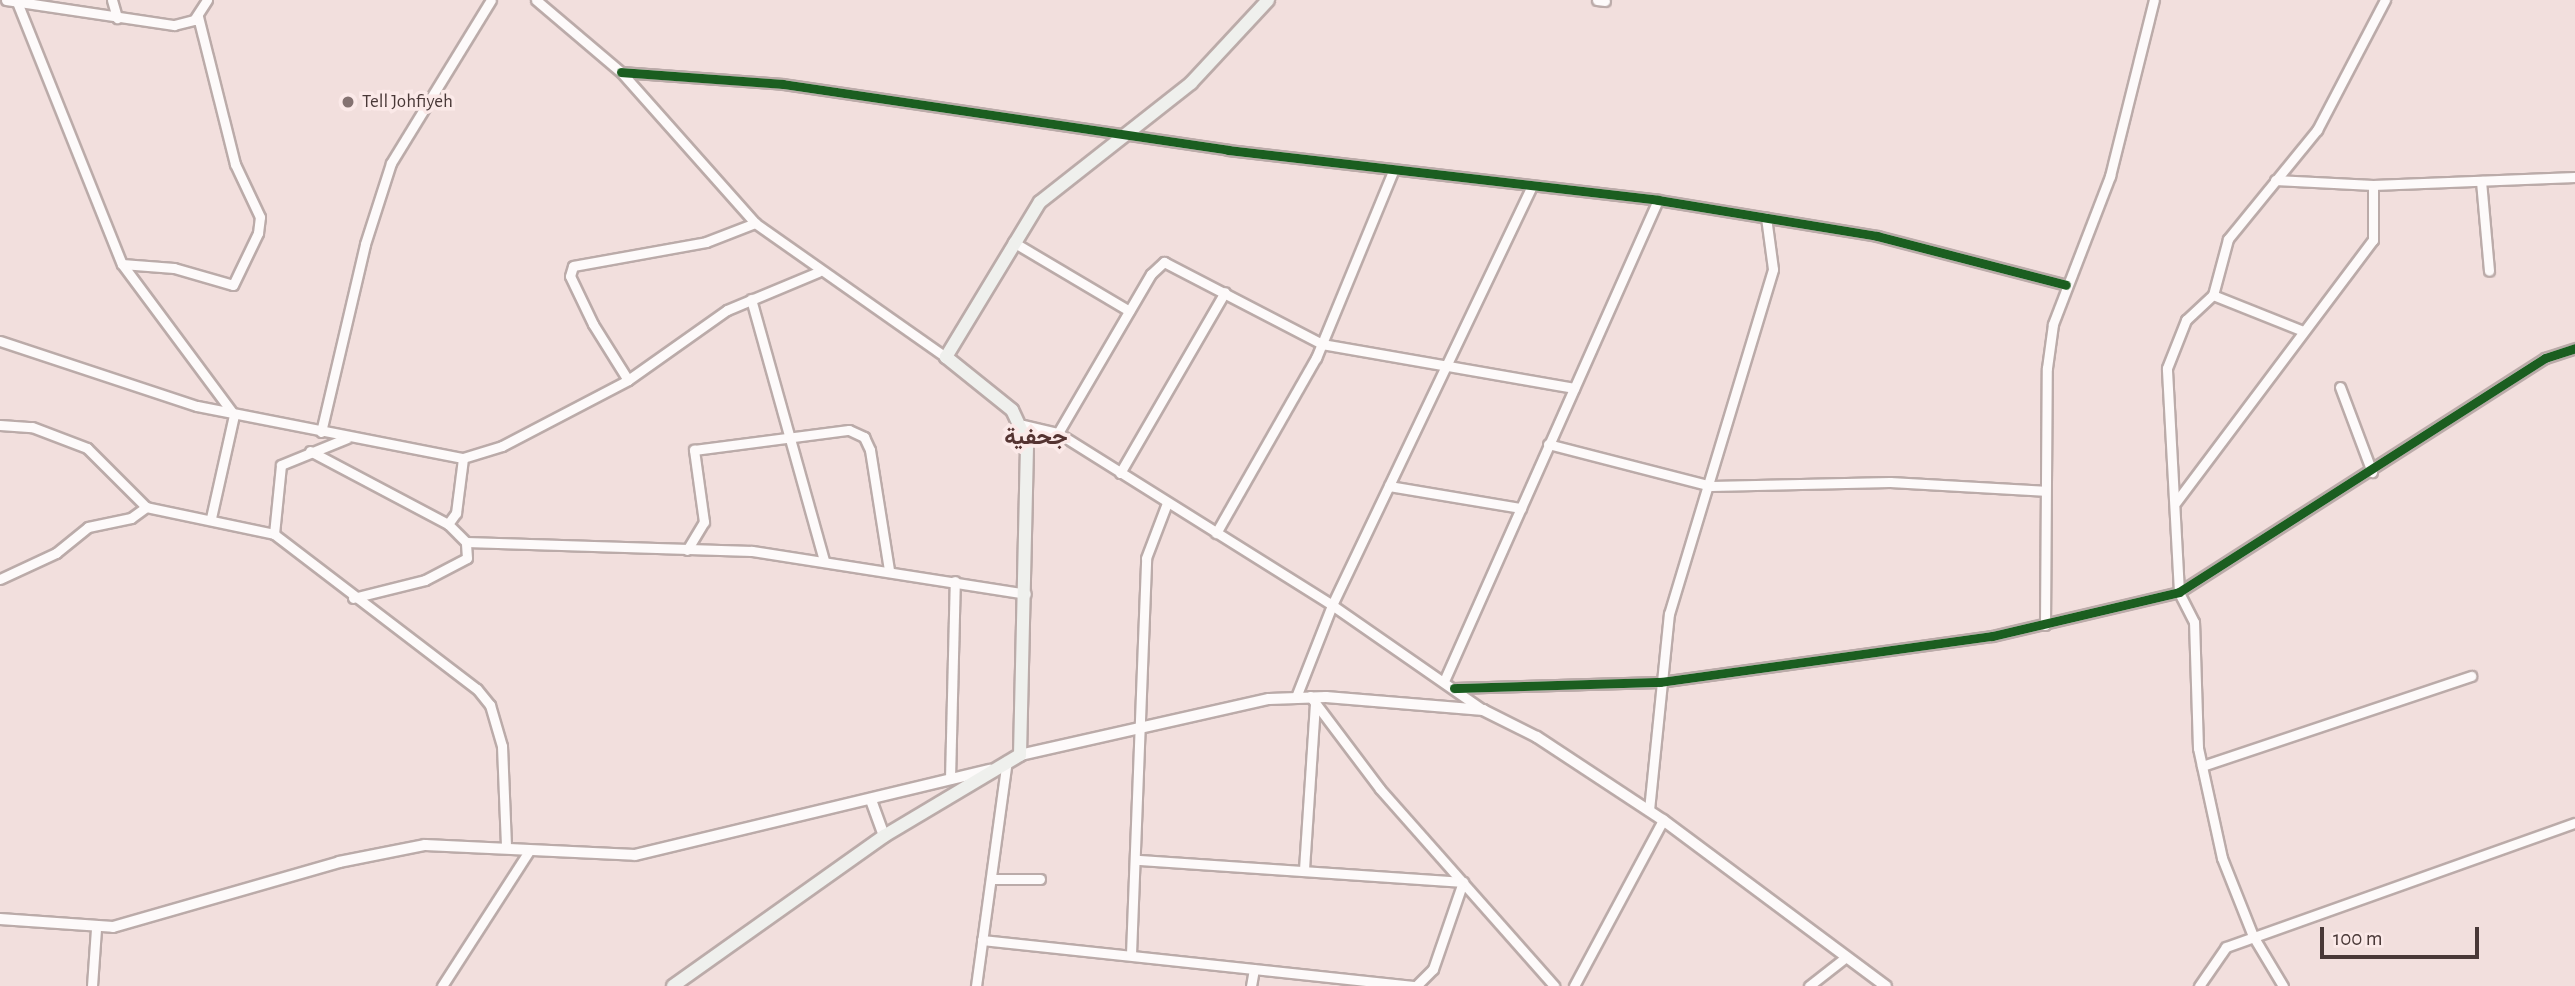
<!DOCTYPE html>
<meta charset="utf-8">
<style>
body{margin:0}
#map{position:relative;width:2575px;height:986px;overflow:hidden;background:#f2dfdd;font-family:"Alegreya Sans",Vazirmatn,sans-serif}
div>[style]{position:absolute}
.roads{filter:drop-shadow(2px 0 #bbaba9) drop-shadow(-2px 0 #bbaba9) drop-shadow(0 2px #bbaba9) drop-shadow(0 -2px #bbaba9)}
.minor>*{height:9px;margin:-4.5px;padding:0 4.5px;transform-origin:4.5px;border-radius:4.5px;background:#fdfafa}
.tertiary>*{height:10px;margin:-5px;padding:0 5px;transform-origin:5px;border-radius:5px;background:#fdfafa}
.secondary>*{height:12px;margin:-6px;padding:0 6px;transform-origin:6px;border-radius:6px;background:#eff0ed}
.cycleway>*{height:9px;margin:-4.5px;padding:0 4.5px;transform-origin:4.5px;border-radius:4.5px;background:#1b5e20}
.dots>*{width:19px;height:19px;translate:-50% -50%;box-sizing:border-box;border:4px solid #fbe9e8;border-radius:50%}
span{translate:-50% -50%;white-space:nowrap;text-align:center;line-height:1.15;-webkit-text-stroke:7px #fbe9e8;paint-order:stroke}
.poi-label{font-size:19px;color:#493837}
.left{translate:0 -50%;text-align:left}
.quarter-label{font-size:23px;color:#543331;font-weight:700}
.scale{position:absolute;left:2320px;top:927px;width:159px;height:32px;box-sizing:border-box;border:4px solid #493837;border-top:0;padding-left:9px;font-size:21px;line-height:24px;white-space:nowrap;color:#493837;-webkit-text-stroke:5px #fbe9e8;paint-order:stroke}
</style>
<div id="map">
<div class="roads">
<div class="minor">
<i style="left:6px;top:0;width:170px;rotate:8.5deg"></i>
<i style="left:174px;top:25px;width:21px;rotate:-14deg"></i>
<i style="left:194px;top:20px;width:24px;rotate:-57deg"></i>
<i style="left:112px;top:0;width:19px;rotate:74deg"></i>
<i style="left:536px;top:0;width:111px;rotate:40.3deg"></i>
<i style="left:621px;top:72px;width:202px;rotate:48.4deg"></i>
<i style="left:755px;top:223px;width:233px;rotate:35.1deg"></i>
<i style="left:1597px;top:0;width:8px;rotate:7deg"></i>
<i style="left:17px;top:2px;width:282px;rotate:68.2deg"></i>
<i style="left:122px;top:264px;width:188px;rotate:53.4deg"></i>
<i style="left:234px;top:415px;width:106px;rotate:102.6deg"></i>
<i style="left:621px;top:72px;width:162px;rotate:4.2deg"></i>
<i style="left:783px;top:84px;width:450px;rotate:8.4deg"></i>
<i style="left:1228px;top:150px;width:433px;rotate:6.6deg"></i>
<i style="left:1658px;top:200px;width:222px;rotate:9.3deg"></i>
<i style="left:1877px;top:236px;width:195px;rotate:14.5deg"></i>
<i style="left:2275px;top:180px;width:98px;rotate:2.9deg"></i>
<i style="left:2373px;top:185px;width:202px;rotate:-2.3deg"></i>
<i style="left:2481px;top:181px;width:90px;rotate:84.9deg"></i>
<i style="left:1013px;top:242px;width:135px;rotate:30.7deg"></i>
<i style="left:122px;top:264px;width:52px;rotate:4.4deg"></i>
<i style="left:174px;top:268px;width:61px;rotate:16.1deg"></i>
<i style="left:233px;top:285px;width:58px;rotate:-64.3deg"></i>
<i style="left:258px;top:233px;width:16px;rotate:-83deg"></i>
<i style="left:260px;top:217px;width:59px;rotate:-115.3deg"></i>
<i style="left:235px;top:164px;width:152px;rotate:-104.1deg"></i>
<i style="left:2213px;top:295px;width:97px;rotate:21.8deg"></i>
<i style="left:751px;top:299px;width:272px;rotate:74.4deg"></i>
<i style="left:0;top:341px;width:207px;rotate:18.3deg"></i>
<i style="left:197px;top:406px;width:271px;rotate:11.1deg"></i>
<i style="left:463px;top:458px;width:41px;rotate:-17.1deg"></i>
<i style="left:502px;top:446px;width:142px;rotate:-27.6deg"></i>
<i style="left:628px;top:380px;width:121px;rotate:-35.3deg"></i>
<i style="left:727px;top:310px;width:99px;rotate:-22.7deg"></i>
<i style="left:628px;top:380px;width:66px;rotate:-122deg"></i>
<i style="left:593px;top:324px;width:53px;rotate:-115.6deg"></i>
<i style="left:570px;top:276px;width:10px;rotate:-73deg"></i>
<i style="left:573px;top:266px;width:135px;rotate:-10.2deg"></i>
<i style="left:706px;top:242px;width:53px;rotate:-21.2deg"></i>
<i style="left:2340px;top:387px;width:91px;rotate:69.4deg"></i>
<i style="left:0;top:425px;width:32px;rotate:4deg"></i>
<i style="left:32px;top:427px;width:59px;rotate:20.9deg"></i>
<i style="left:87px;top:448px;width:83px;rotate:45deg"></i>
<i style="left:146px;top:507px;width:131px;rotate:11.9deg"></i>
<i style="left:274px;top:534px;width:255px;rotate:37.4deg"></i>
<i style="left:477px;top:689px;width:21px;rotate:51deg"></i>
<i style="left:490px;top:705px;width:43px;rotate:73.7deg"></i>
<i style="left:502px;top:746px;width:100px;rotate:87.7deg"></i>
<i style="left:1023px;top:425px;width:36px;rotate:13deg"></i>
<i style="left:1058px;top:433px;width:324px;rotate:32.1deg"></i>
<i style="left:1332px;top:605px;width:184px;rotate:34.8deg"></i>
<i style="left:321px;top:432px;width:193px;rotate:-76.8deg"></i>
<i style="left:365px;top:244px;width:85px;rotate:-72.2deg"></i>
<i style="left:391px;top:163px;width:191px;rotate:-58.5deg"></i>
<i style="left:1058px;top:433px;width:184px;rotate:-59.7deg"></i>
<i style="left:1151px;top:274px;width:18px;rotate:-43deg"></i>
<i style="left:1164px;top:262px;width:178px;rotate:27.4deg"></i>
<i style="left:1322px;top:344px;width:256px;rotate:9.9deg"></i>
<i style="left:1548px;top:444px;width:168px;rotate:14.4deg"></i>
<i style="left:1711px;top:486px;width:179px;rotate:-1.3deg"></i>
<i style="left:1890px;top:482px;width:154px;rotate:3.3deg"></i>
<i style="left:310px;top:451px;width:156px;rotate:27.9deg"></i>
<i style="left:1120px;top:473px;width:209px;rotate:-59.9deg"></i>
<i style="left:1389px;top:486px;width:134px;rotate:9.5deg"></i>
<i style="left:2176px;top:502px;width:328px;rotate:-53.1deg"></i>
<i style="left:2373px;top:240px;width:55px;rotate:-90deg"></i>
<i style="left:1216px;top:533px;width:202px;rotate:-60.3deg"></i>
<i style="left:1316px;top:358px;width:204px;rotate:-67.6deg"></i>
<i style="left:274px;top:534px;width:69px;rotate:-84.2deg"></i>
<i style="left:281px;top:465px;width:71px;rotate:-22.2deg"></i>
<i style="left:466px;top:542px;width:286px;rotate:1.8deg"></i>
<i style="left:752px;top:551px;width:277px;rotate:8.9deg"></i>
<i style="left:687px;top:550px;width:33px;rotate:-59deg"></i>
<i style="left:704px;top:522px;width:73px;rotate:-97.9deg"></i>
<i style="left:694px;top:450px;width:156px;rotate:-7.4deg"></i>
<i style="left:849px;top:430px;width:17px;rotate:25deg"></i>
<i style="left:864px;top:437px;width:14px;rotate:65deg"></i>
<i style="left:870px;top:450px;width:121px;rotate:81deg"></i>
<i style="left:0;top:579px;width:62px;rotate:-24.9deg"></i>
<i style="left:56px;top:553px;width:41px;rotate:-39.1deg"></i>
<i style="left:88px;top:527px;width:44px;rotate:-11.8deg"></i>
<i style="left:131px;top:518px;width:19px;rotate:-36deg"></i>
<i style="left:353px;top:598px;width:74px;rotate:-14deg"></i>
<i style="left:425px;top:580px;width:47px;rotate:-27.6deg"></i>
<i style="left:467px;top:558px;width:16px;rotate:-94deg"></i>
<i style="left:466px;top:542px;width:25px;rotate:-135deg"></i>
<i style="left:448px;top:524px;width:14px;rotate:-54deg"></i>
<i style="left:456px;top:513px;width:55px;rotate:-82.7deg"></i>
<i style="left:2045px;top:625px;width:257px;rotate:-89.6deg"></i>
<i style="left:2047px;top:368px;width:44px;rotate:-82.2deg"></i>
<i style="left:2053px;top:324px;width:159px;rotate:-68.9deg"></i>
<i style="left:2110px;top:176px;width:181px;rotate:-76deg"></i>
<i style="left:1444px;top:681px;width:526px;rotate:-66.02deg"></i>
<i style="left:1454px;top:688px;width:206px;rotate:-1.7deg"></i>
<i style="left:1660px;top:682px;width:335px;rotate:-7.9deg"></i>
<i style="left:1992px;top:636px;width:192px;rotate:-13.2deg"></i>
<i style="left:2179px;top:592px;width:434px;rotate:-32.6deg"></i>
<i style="left:2545px;top:358px;width:32px;rotate:-18deg"></i>
<i style="left:1310px;top:696px;width:116px;rotate:53deg"></i>
<i style="left:1380px;top:789px;width:263px;rotate:48.5deg"></i>
<i style="left:1296px;top:697px;width:99px;rotate:-68.6deg"></i>
<i style="left:1332px;top:605px;width:464px;rotate:-64.5deg"></i>
<i style="left:2202px;top:766px;width:284px;rotate:-18.5deg"></i>
<i style="left:950px;top:779px;width:198px;rotate:-88.6deg"></i>
<i style="left:1649px;top:810px;width:197px;rotate:-84.2deg"></i>
<i style="left:1669px;top:614px;width:360px;rotate:-73.2deg"></i>
<i style="left:1773px;top:269px;width:52px;rotate:-97.7deg"></i>
<i style="left:1304px;top:869px;width:165px;rotate:-86.2deg"></i>
<i style="left:992px;top:879px;width:48px"></i>
<i style="left:982px;top:940px;width:436px;rotate:6.1deg"></i>
<i style="left:1416px;top:986px;width:24px;rotate:-45deg"></i>
<i style="left:1433px;top:969px;width:92px;rotate:-71deg"></i>
<i style="left:1463px;top:882px;width:327px;rotate:-176.1deg"></i>
<i style="left:1131px;top:954px;width:396px;rotate:-87.8deg"></i>
<i style="left:1146px;top:558px;width:59px;rotate:-69.1deg"></i>
<i style="left:92px;top:986px;width:57px;rotate:-86deg"></i>
<i style="left:442px;top:986px;width:161px;rotate:-57.2deg"></i>
<i style="left:976px;top:986px;width:227px;rotate:-82.2deg"></i>
<i style="left:1251px;top:986px;width:17px;rotate:-80deg"></i>
<i style="left:1574px;top:986px;width:188px;rotate:-61.8deg"></i>
<i style="left:1809px;top:986px;width:47px;rotate:-38.1deg"></i>
<i style="left:2199px;top:986px;width:47px;rotate:-55.3deg"></i>
<i style="left:2226px;top:947px;width:370px;rotate:-19.6deg"></i>
<i style="left:2283px;top:986px;width:58px;rotate:-121deg"></i>
<i style="left:2253px;top:936px;width:84px;rotate:-111.7deg"></i>
<i style="left:2222px;top:858px;width:113px;rotate:-102.3deg"></i>
<i style="left:2198px;top:748px;width:126px;rotate:-91.8deg"></i>
<i style="left:2194px;top:622px;width:34px;rotate:-117deg"></i>
<i style="left:2179px;top:592px;width:224px;rotate:-93.1deg"></i>
<i style="left:2167px;top:368px;width:52px;rotate:-68.4deg"></i>
<i style="left:2186px;top:320px;width:37px;rotate:-43deg"></i>
<i style="left:2213px;top:295px;width:58px;rotate:-75deg"></i>
<i style="left:2228px;top:239px;width:141px;rotate:-50.8deg"></i>
<i style="left:2317px;top:130px;width:147px;rotate:-62.4deg"></i>
</div>
<div class="tertiary">
<i style="left:1020px;top:755px;width:255px;rotate:-12.7deg"></i>
<i style="left:1269px;top:699px;width:57px;rotate:-2deg"></i>
<i style="left:1326px;top:697px;width:158px;rotate:4.7deg"></i>
<i style="left:1483px;top:710px;width:60px;rotate:26.6deg"></i>
<i style="left:1537px;top:737px;width:151px;rotate:33.4deg"></i>
<i style="left:1663px;top:820px;width:278px;rotate:36.7deg"></i>
<i style="left:871px;top:800px;width:38px;rotate:70deg"></i>
<i style="left:0;top:919px;width:113px;rotate:4deg"></i>
<i style="left:113px;top:927px;width:235px;rotate:-16deg"></i>
<i style="left:339px;top:862px;width:88px;rotate:-11.2deg"></i>
<i style="left:425px;top:845px;width:210px;rotate:2.7deg"></i>
<i style="left:635px;top:855px;width:365px;rotate:-13.5deg"></i>
</div>
<div class="secondary">
<i style="left:673px;top:986px;width:259px;rotate:-35.4deg"></i>
<i style="left:884px;top:836px;width:158px;rotate:-30.8deg"></i>
<i style="left:1020px;top:755px;width:313px;rotate:-88.7deg"></i>
<i style="left:1027px;top:442px;width:35px;rotate:-115deg"></i>
<i style="left:1012px;top:410px;width:85px;rotate:-141.2deg"></i>
<i style="left:946px;top:357px;width:181px;rotate:-58.8deg"></i>
<i style="left:1040px;top:202px;width:192px;rotate:-38.2deg"></i>
<i style="left:1191px;top:83px;width:113px;rotate:-47.1deg"></i>
</div>
</div>
<div class="cycleway">
<i style="left:621px;top:72px;width:162px;rotate:4.2deg"></i>
<i style="left:783px;top:84px;width:450px;rotate:8.4deg"></i>
<i style="left:1228px;top:150px;width:433px;rotate:6.6deg"></i>
<i style="left:1658px;top:200px;width:222px;rotate:9.3deg"></i>
<i style="left:1877px;top:236px;width:195px;rotate:14.5deg"></i>
<i style="left:1454px;top:688px;width:206px;rotate:-1.7deg"></i>
<i style="left:1660px;top:682px;width:335px;rotate:-7.9deg"></i>
<i style="left:1992px;top:636px;width:192px;rotate:-13.2deg"></i>
<i style="left:2179px;top:592px;width:434px;rotate:-32.6deg"></i>
<i style="left:2545px;top:358px;width:32px;rotate:-18deg"></i>
</div>
<div class="dots">
<i style="left:348px;top:102px;background:#847271"></i>
</div>
<div class="poi-label">
<span class="left" style="left:362px;top:102px">Tell Johfiyeh</span>
</div>
<div class="quarter-label">
<span style="left:1036px;top:438px">جحفية</span>
</div>
<div class="scale">100 m</div>
</div>
